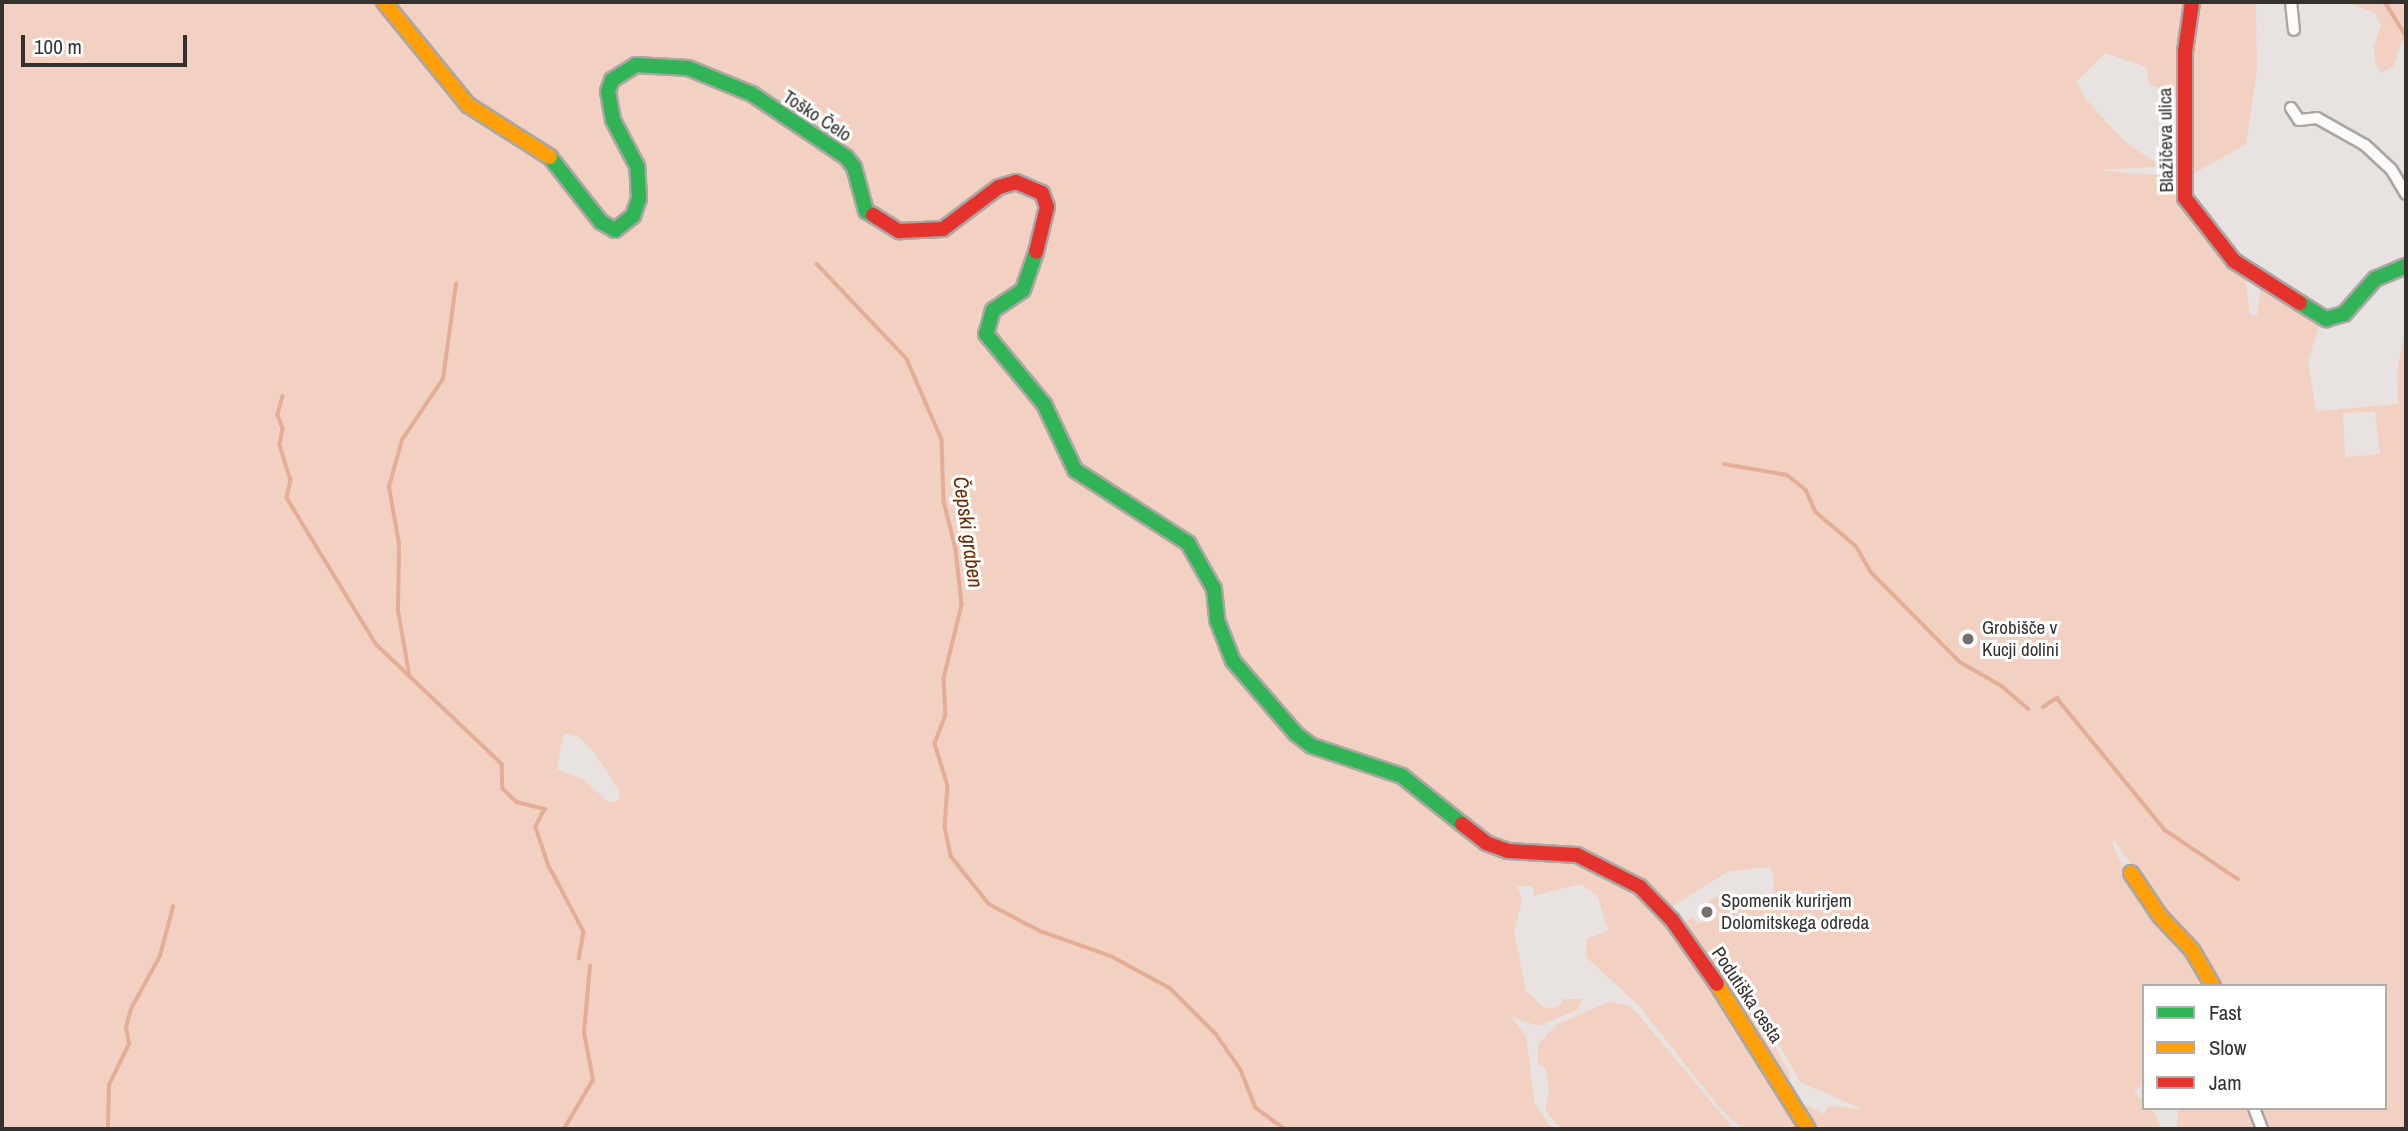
<!DOCTYPE html>
<meta charset="utf-8">
<style>
body{margin:0}
#map{position:relative;width:2408px;height:1131px;overflow:hidden;background:#e8e3e1;font-family:"Archivo Narrow",sans-serif}
div>[style]{position:absolute}
.green>*{inset:0;background:#f2d1c2}
.stream>*{height:3.5px;margin:-1.75px;padding:0 1.75px;transform-origin:1.75px;border-radius:1.75px;background:#e3ae95}
.roads{filter:drop-shadow(2px 0 #a9a6a4) drop-shadow(-2px 0 #a9a6a4) drop-shadow(0 2px #a9a6a4) drop-shadow(0 -2px #a9a6a4)}
.street>*{height:10px;margin:-5px;padding:0 5px;transform-origin:5px;border-radius:5px;background:#fcfbfa}
.fast>*{height:14px;margin:-7px;padding:0 7px;transform-origin:7px;border-radius:7px;background:#30b455}
.slow>*{height:14px;margin:-7px;padding:0 7px;transform-origin:7px;border-radius:7px;background:#ff9f0a}
.jam>*{height:14px;margin:-7px;padding:0 7px;transform-origin:7px;border-radius:7px;background:#e5322d}
.dots>*{width:19px;height:19px;translate:-50% -50%;box-sizing:border-box;border:4px solid #fff;border-radius:50%}
span{translate:-50% -50%;white-space:nowrap;text-align:center;line-height:1.15;-webkit-text-stroke:6px #fff;paint-order:stroke}
.street-label{font-size:19px;color:#34312f}
.poi-label{font-size:19px;color:#34312f}
.left{translate:0 -50%;text-align:left}
.water-label{font-size:21px;color:#6c2b00;font-style:italic}
.frame{position:absolute;inset:0;border:4px solid #34312f;pointer-events:none}
.legend{position:absolute;left:2142px;top:984px;width:245px;height:126px;box-sizing:border-box;background:#fff;border:2px solid #aeadac;margin:0;padding:9px 12px;list-style:none;font-size:21px;color:#34312f}
.legend li{display:flex;align-items:center;gap:14px;height:35px}
.legend b{width:35px;border:2px solid #aeadac}
.scale{position:absolute;left:21px;top:35px;width:166px;height:32px;box-sizing:border-box;border:4px solid #34312f;border-top:0;padding-left:9px;font-size:21px;line-height:24px;white-space:nowrap;color:#34312f;-webkit-text-stroke:5px #fff;paint-order:stroke}
</style>
<div id="map">
<div class="green">
<i style="clip-path:polygon(evenodd,2px 2px,378px 2px,462px 108px,550px 163px,595px 224px,603px 233px,618px 237px,631px 227px,644px 201px,614px 102px,616px 87px,639px 71px,685px 73px,721px 84px,832px 153px,851px 172px,855px 207px,871px 222px,899px 236px,941px 237px,993px 197px,1007px 189px,1026px 187px,1040px 196px,1041px 211px,1024px 271px,1018px 285px,979px 316px,978px 331px,1038px 405px,1065px 465px,1081px 482px,1179px 542px,1207px 587px,1210px 618px,1228px 665px,1315px 753px,1391px 776px,1478px 846px,1571px 860px,1644px 896px,1734px 1016px,1803px 1129px,1742px 1129px,1720px 1108px,1639px 1006px,1586px 957px,1587px 938px,1608px 931px,1597px 895px,1580px 884px,1534px 896px,1533px 886px,1517px 886px,1522px 901px,1514px 932px,1526px 991px,1544px 1008px,1558px 1007px,1563px 999px,1583px 999px,1578px 1009px,1539px 1026px,1511px 1017px,1526px 1036px,1535px 1104px,1552px 1129px,2px 1129px,2px 2px,564px 733px,579px 737px,594px 752px,620px 792px,618px 801px,608px 802px,583px 779px,557px 769px,564px 733px)"></i>
<i style="clip-path:polygon(evenodd,390px 2px,2189px 2px,2181px 98px,2149px 84px,2146px 67px,2105px 53px,2077px 81px,2084px 97px,2125px 142px,2155px 162px,2156px 167px,2095px 170px,2168px 176px,2245px 275px,2250px 315px,2257px 315px,2261px 287px,2269px 287px,2320px 323px,2308px 361px,2316px 411px,2398px 404px,2397px 372px,2406px 322px,2406px 1129px,2265px 1129px,2257px 1108px,2385px 1108px,2385px 986px,2216px 986px,2114px 840px,2112px 844px,2127px 875px,2210px 986px,2144px 986px,2144px 1083px,2134px 1093px,2144px 1101px,2144px 1108px,2155px 1113px,2162px 1129px,1814px 1129px,1802px 1108px,1806px 1105px,1824px 1114px,1829px 1106px,1862px 1109px,1800px 1082px,1779px 1044px,1775px 1046px,1791px 1077px,1787px 1085px,1682px 929px,1691px 916px,1699px 924px,1714px 914px,1706px 902px,1718px 896px,1760px 905px,1773px 903px,1774px 876px,1769px 867px,1729px 871px,1670px 908px,1653px 889px,1603px 859px,1579px 850px,1509px 846px,1484px 837px,1446px 804px,1312px 741px,1236px 655px,1211px 563px,1184px 532px,1078px 464px,991px 329px,994px 319px,1028px 295px,1050px 232px,1049px 189px,1038px 180px,1005px 178px,938px 226px,901px 226px,867px 204px,862px 168px,751px 87px,689px 64px,637px 59px,620px 66px,603px 83px,601px 105px,630px 170px,631px 200px,620px 223px,610px 223px,553px 148px,467px 98px,390px 2px,2375px 412px,2380px 454px,2345px 457px,2343px 413px,2375px 412px)"></i>
<i style="clip-path:polygon(2195px 2px,2256px 2px,2257px 71px,2246px 144px,2186px 178px,2186px 74px)"></i>
<i style="clip-path:polygon(2347px 2px,2406px 2px,2406px 40px,2401px 42px,2394px 66px,2381px 73px,2375px 62px,2374px 46px,2381px 25px,2374px 13px)"></i>
<i style="clip-path:polygon(1608px 1002px,1625px 1004px,1635px 1011px,1734px 1129px,1561px 1129px,1545px 1110px,1549px 1092px,1546px 1069px,1538px 1064px,1538px 1044px,1556px 1025px)"></i>
<i style="clip-path:polygon(2178px 1108px,2252px 1108px,2260px 1129px,2177px 1129px)"></i>
</div>
<div class="stream">
<i style="left:2385px;top:2px;width:39px;rotate:58deg"></i>
<i style="left:817px;top:264px;width:131px;rotate:46.5deg"></i>
<i style="left:907px;top:359px;width:88px;rotate:66.6deg"></i>
<i style="left:942px;top:440px;width:61px;rotate:88.1deg"></i>
<i style="left:944px;top:501px;width:49px;rotate:76deg"></i>
<i style="left:956px;top:549px;width:56px;rotate:83.9deg"></i>
<i style="left:962px;top:605px;width:76px;rotate:103.7deg"></i>
<i style="left:944px;top:679px;width:36px;rotate:87deg"></i>
<i style="left:946px;top:715px;width:31px;rotate:111deg"></i>
<i style="left:935px;top:744px;width:44px;rotate:72.8deg"></i>
<i style="left:948px;top:786px;width:41px;rotate:94.2deg"></i>
<i style="left:945px;top:827px;width:30px;rotate:78deg"></i>
<i style="left:951px;top:856px;width:61px;rotate:51.6deg"></i>
<i style="left:989px;top:904px;width:58px;rotate:27.9deg"></i>
<i style="left:1040px;top:931px;width:75px;rotate:19.4deg"></i>
<i style="left:1111px;top:956px;width:67px;rotate:28.5deg"></i>
<i style="left:1170px;top:988px;width:65px;rotate:45deg"></i>
<i style="left:1216px;top:1034px;width:44px;rotate:55.2deg"></i>
<i style="left:1241px;top:1070px;width:41px;rotate:68.5deg"></i>
<i style="left:1256px;top:1108px;width:36px;rotate:36deg"></i>
<i style="left:283px;top:396px;width:20px;rotate:105deg"></i>
<i style="left:278px;top:415px;width:15px;rotate:70deg"></i>
<i style="left:283px;top:429px;width:16px;rotate:101deg"></i>
<i style="left:280px;top:445px;width:37px;rotate:73deg"></i>
<i style="left:291px;top:480px;width:18px;rotate:103deg"></i>
<i style="left:287px;top:498px;width:171px;rotate:58.6deg"></i>
<i style="left:376px;top:644px;width:174px;rotate:43.6deg"></i>
<i style="left:502px;top:764px;width:25px;rotate:88deg"></i>
<i style="left:503px;top:789px;width:19px;rotate:43deg"></i>
<i style="left:517px;top:802px;width:29px;rotate:14deg"></i>
<i style="left:545px;top:809px;width:20px;rotate:117deg"></i>
<i style="left:536px;top:827px;width:39px;rotate:72deg"></i>
<i style="left:548px;top:864px;width:77px;rotate:62.1deg"></i>
<i style="left:584px;top:932px;width:27px;rotate:100deg"></i>
<i style="left:1724px;top:464px;width:64px;rotate:9.9deg"></i>
<i style="left:1787px;top:475px;width:24px;rotate:38deg"></i>
<i style="left:1806px;top:490px;width:24px;rotate:66deg"></i>
<i style="left:1816px;top:512px;width:52px;rotate:40.4deg"></i>
<i style="left:1856px;top:546px;width:30px;rotate:60deg"></i>
<i style="left:1871px;top:572px;width:127px;rotate:45.3deg"></i>
<i style="left:1960px;top:662px;width:48px;rotate:29.7deg"></i>
<i style="left:2002px;top:686px;width:35px;rotate:41deg"></i>
<i style="left:409px;top:674px;width:64px;rotate:-99.9deg"></i>
<i style="left:398px;top:611px;width:67px;rotate:-89.1deg"></i>
<i style="left:399px;top:544px;width:58px;rotate:-100deg"></i>
<i style="left:389px;top:487px;width:49px;rotate:-74.5deg"></i>
<i style="left:402px;top:440px;width:73px;rotate:-56.1deg"></i>
<i style="left:443px;top:379px;width:96px;rotate:-82.2deg"></i>
<i style="left:2043px;top:707px;width:17px;rotate:-33deg"></i>
<i style="left:2057px;top:698px;width:171px;rotate:50.7deg"></i>
<i style="left:2165px;top:830px;width:88px;rotate:33.9deg"></i>
<i style="left:108px;top:1129px;width:44px;rotate:-88.7deg"></i>
<i style="left:109px;top:1085px;width:46px;rotate:-64deg"></i>
<i style="left:129px;top:1044px;width:17px;rotate:-100deg"></i>
<i style="left:126px;top:1027px;width:19px;rotate:-74deg"></i>
<i style="left:131px;top:1009px;width:60px;rotate:-61.3deg"></i>
<i style="left:160px;top:956px;width:51px;rotate:-75.1deg"></i>
<i style="left:564px;top:1129px;width:57px;rotate:-59.4deg"></i>
<i style="left:593px;top:1080px;width:48px;rotate:-100.8deg"></i>
<i style="left:584px;top:1033px;width:67px;rotate:-84.9deg"></i>
</div>
<div class="roads">
<div class="street">
<i style="left:2291px;top:2px;width:28px;rotate:84deg"></i>
<i style="left:2291px;top:108px;width:14px;rotate:56deg"></i>
<i style="left:2299px;top:120px;width:18px;rotate:-6deg"></i>
<i style="left:2317px;top:118px;width:55px;rotate:29.4deg"></i>
<i style="left:2365px;top:145px;width:35px;rotate:43deg"></i>
<i style="left:2391px;top:169px;width:29px;rotate:59deg"></i>
<i style="left:2254px;top:1108px;width:22px;rotate:69deg"></i>
</div>
<div class="fast">
<i style="left:550px;top:157px;width:83px;rotate:51.9deg"></i>
<i style="left:601px;top:222px;width:16px;rotate:30deg"></i>
<i style="left:615px;top:230px;width:23px;rotate:-38deg"></i>
<i style="left:633px;top:216px;width:18px;rotate:-71deg"></i>
<i style="left:639px;top:199px;width:33px;rotate:-93deg"></i>
<i style="left:637px;top:166px;width:52px;rotate:-117.6deg"></i>
<i style="left:613px;top:120px;width:29px;rotate:-100deg"></i>
<i style="left:608px;top:91px;width:12px;rotate:-70deg"></i>
<i style="left:612px;top:80px;width:28px;rotate:-32deg"></i>
<i style="left:636px;top:65px;width:52px;rotate:3.3deg"></i>
<i style="left:688px;top:68px;width:69px;rotate:22.1deg"></i>
<i style="left:752px;top:94px;width:113px;rotate:33.8deg"></i>
<i style="left:846px;top:157px;width:13px;rotate:51deg"></i>
<i style="left:854px;top:167px;width:46px;rotate:74.7deg"></i>
<i style="left:866px;top:211px;width:8px;rotate:30deg"></i>
<i style="left:1036px;top:252px;width:40px;rotate:108.9deg"></i>
<i style="left:1023px;top:290px;width:36px;rotate:146deg"></i>
<i style="left:993px;top:310px;width:25px;rotate:106deg"></i>
<i style="left:986px;top:334px;width:91px;rotate:50.4deg"></i>
<i style="left:1044px;top:404px;width:73px;rotate:64.8deg"></i>
<i style="left:1075px;top:470px;width:135px;rotate:32.9deg"></i>
<i style="left:1188px;top:543px;width:53px;rotate:60.5deg"></i>
<i style="left:1214px;top:589px;width:31px;rotate:84deg"></i>
<i style="left:1217px;top:620px;width:44px;rotate:68.7deg"></i>
<i style="left:1233px;top:661px;width:96px;rotate:49.2deg"></i>
<i style="left:1296px;top:734px;width:20px;rotate:37deg"></i>
<i style="left:1312px;top:746px;width:95px;rotate:18.4deg"></i>
<i style="left:1402px;top:776px;width:77px;rotate:38.7deg"></i>
<i style="left:2300px;top:303px;width:31px;rotate:32deg"></i>
<i style="left:2326px;top:319px;width:19px;rotate:-16deg"></i>
<i style="left:2344px;top:314px;width:47px;rotate:-48.5deg"></i>
<i style="left:2375px;top:279px;width:34px;rotate:-23deg"></i>
</div>
<div class="slow">
<i style="left:384px;top:2px;width:133px;rotate:50.8deg"></i>
<i style="left:468px;top:105px;width:97px;rotate:32.4deg"></i>
<i style="left:2131px;top:873px;width:52px;rotate:56deg"></i>
<i style="left:2160px;top:916px;width:47px;rotate:46.7deg"></i>
<i style="left:2192px;top:950px;width:42px;rotate:59.7deg"></i>
<i style="left:1717px;top:984px;width:171px;rotate:57.9deg"></i>
</div>
<div class="jam">
<i style="left:2192px;top:2px;width:50px;rotate:98deg"></i>
<i style="left:2185px;top:52px;width:146px;rotate:90deg"></i>
<i style="left:2185px;top:198px;width:80px;rotate:52.1deg"></i>
<i style="left:2234px;top:261px;width:78px;rotate:32.5deg"></i>
<i style="left:873px;top:215px;width:31px;rotate:32deg"></i>
<i style="left:899px;top:231px;width:44px;rotate:-2.6deg"></i>
<i style="left:943px;top:229px;width:70px;rotate:-36.9deg"></i>
<i style="left:999px;top:187px;width:18px;rotate:-16deg"></i>
<i style="left:1016px;top:182px;width:28px;rotate:23deg"></i>
<i style="left:1042px;top:193px;width:15px;rotate:70deg"></i>
<i style="left:1047px;top:207px;width:46px;rotate:103.7deg"></i>
<i style="left:1462px;top:824px;width:31px;rotate:38deg"></i>
<i style="left:1486px;top:843px;width:23px;rotate:20deg"></i>
<i style="left:1508px;top:851px;width:69px;rotate:3.3deg"></i>
<i style="left:1577px;top:855px;width:71px;rotate:26.9deg"></i>
<i style="left:1640px;top:887px;width:46px;rotate:45.9deg"></i>
<i style="left:1672px;top:920px;width:78px;rotate:54.9deg"></i>
</div>
</div>
<div class="dots">
<i style="left:1968px;top:639px;background:#736f6d"></i>
<i style="left:1707px;top:912px;background:#736f6d"></i>
</div>
<div class="street-label">
<span style="left:817px;top:116px;rotate:33deg">Toško Čelo</span>
<span style="left:2166px;top:140px;rotate:-91deg">Blažičeva ulica</span>
<span style="left:1747px;top:995px;rotate:56deg">Podutiška cesta</span>
</div>
<div class="poi-label">
<span class="left" style="left:1982px;top:639px">Grobišče v<br>Kucji dolini</span>
<span class="left" style="left:1721px;top:912px">Spomenik kurirjem<br>Dolomitskega odreda</span>
</div>
<div class="water-label">
<span style="left:968px;top:532px;rotate:82deg">Čepski graben</span>
</div>
<div class="frame"></div>
<ul class="legend">
<li><b style="height:9px;background:#30b455"></b>Fast</li>
<li><b style="height:9px;background:#ff9f0a"></b>Slow</li>
<li><b style="height:9px;background:#e5322d"></b>Jam</li>
</ul>
<div class="scale">100 m</div>
</div>
